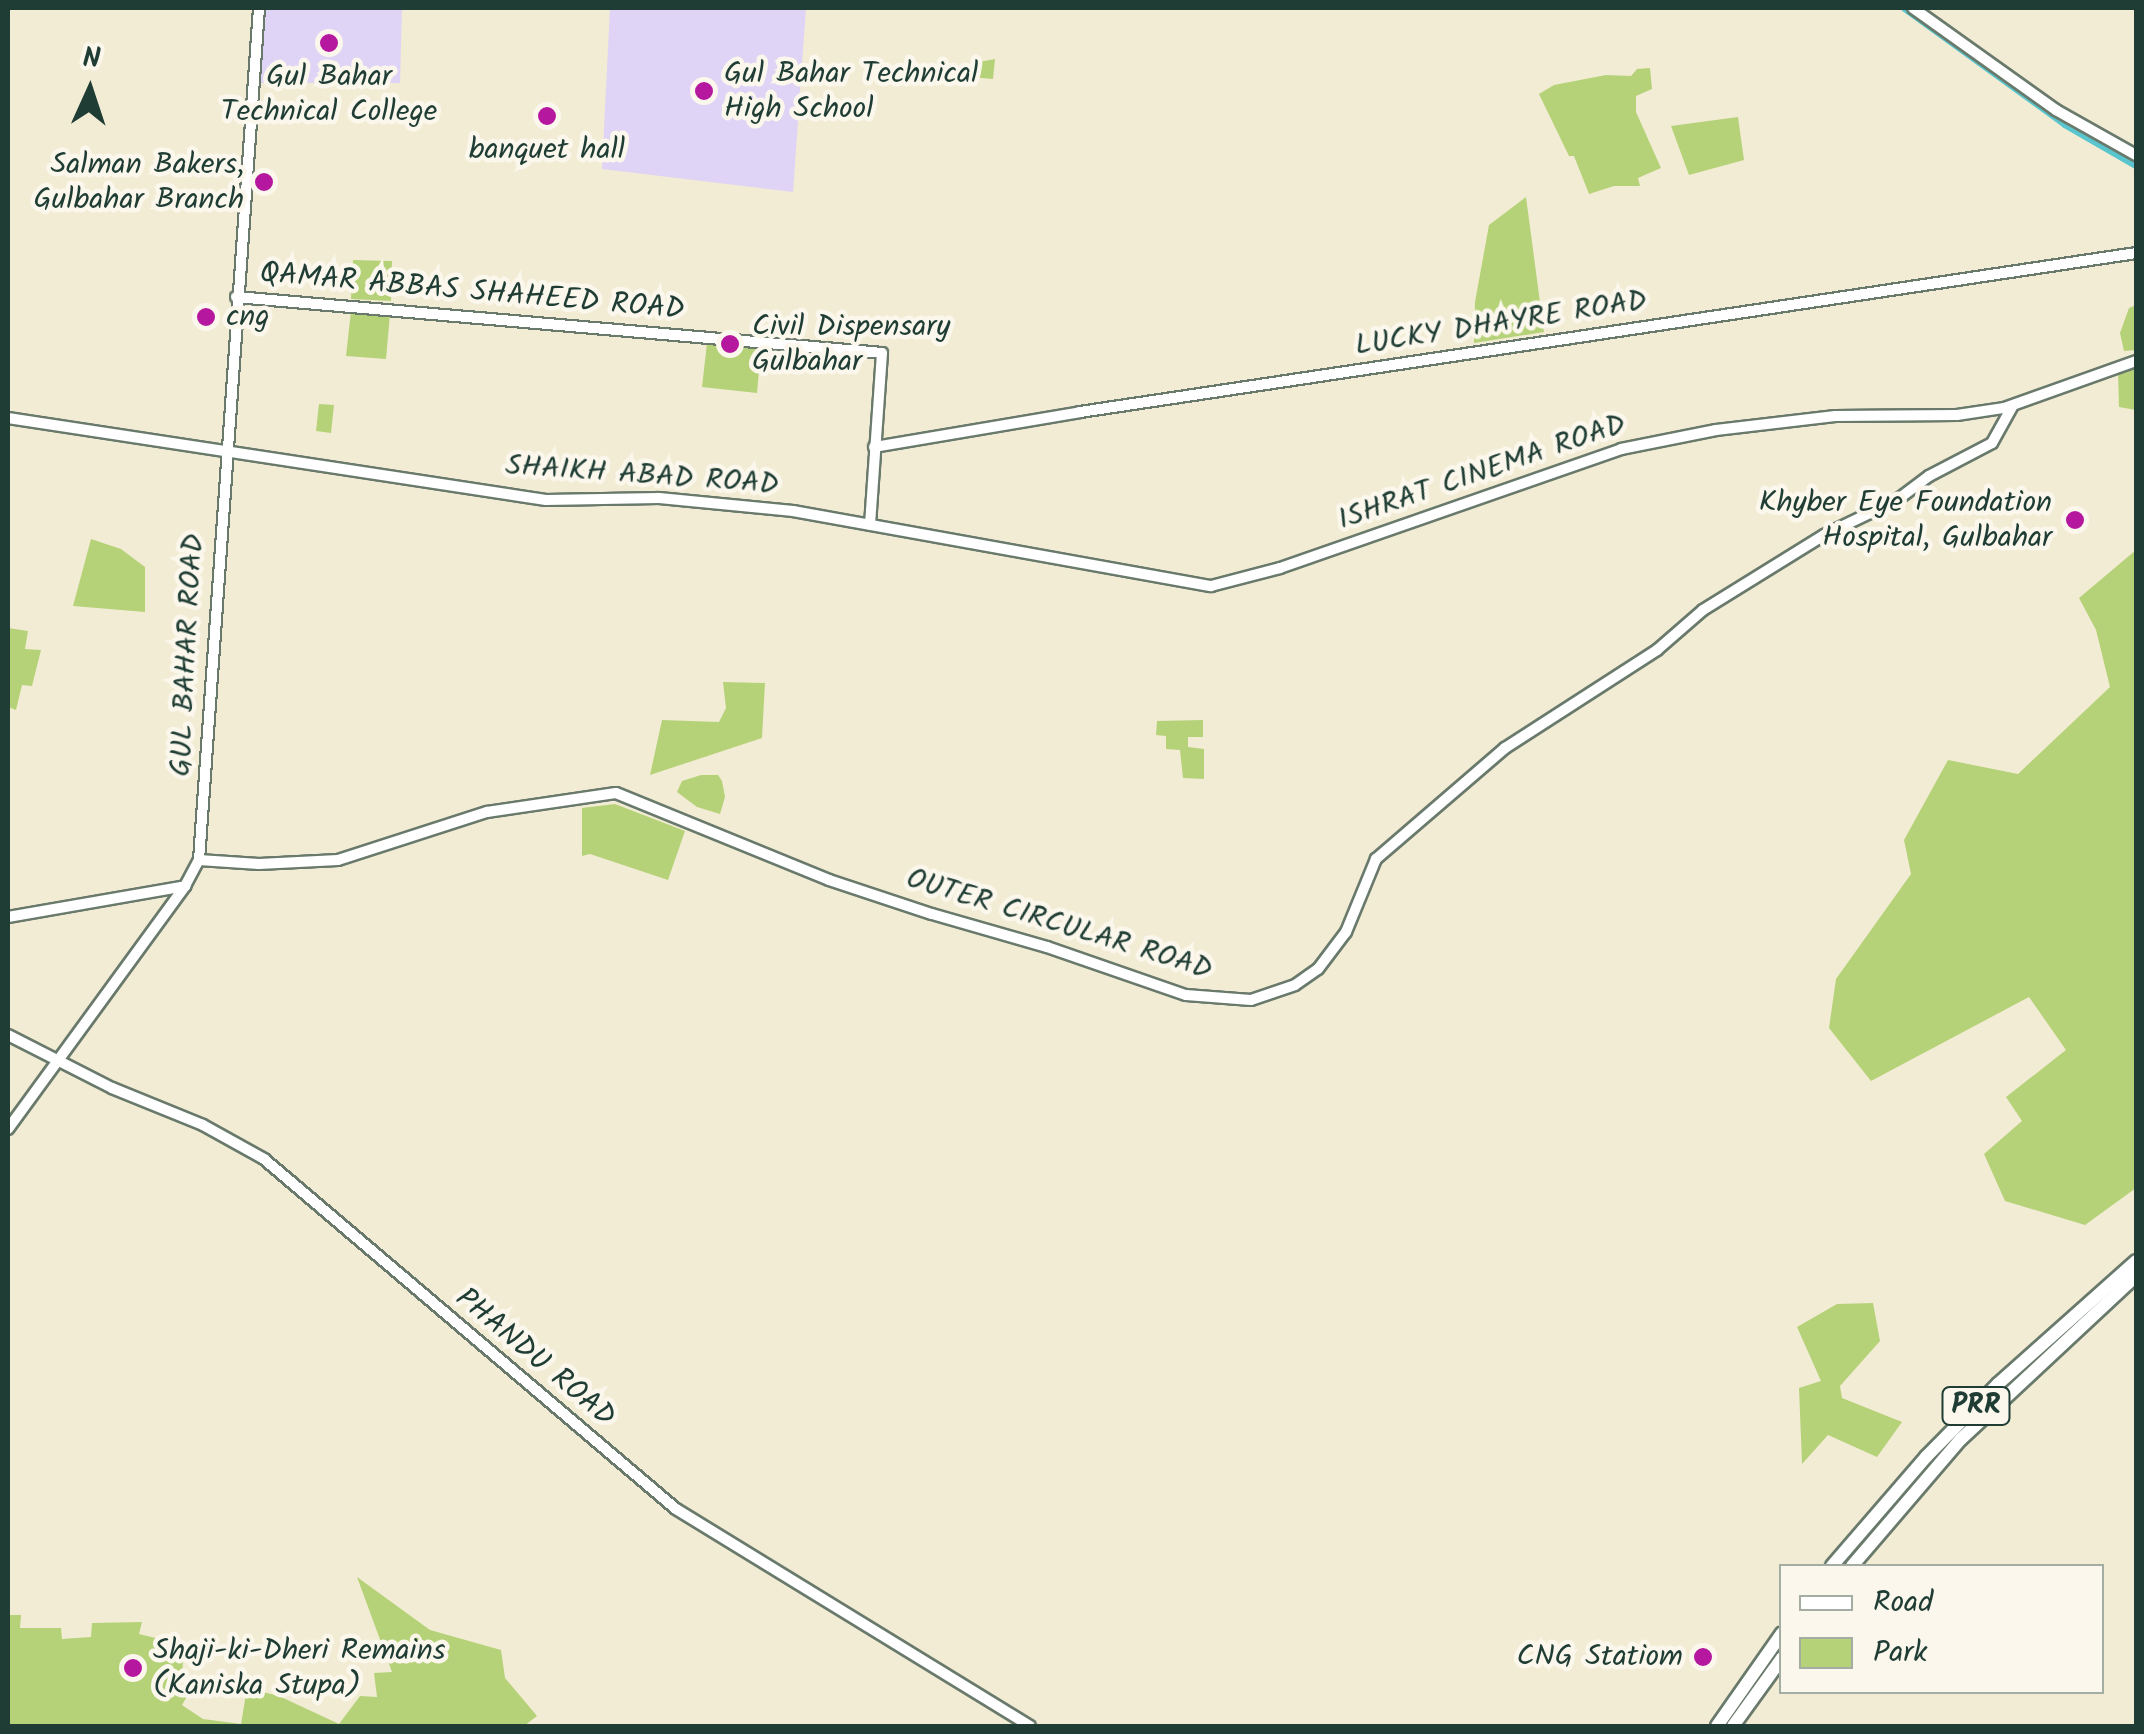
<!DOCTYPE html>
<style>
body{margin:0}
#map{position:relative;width:2144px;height:1734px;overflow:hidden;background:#f2ecd4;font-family:Kalam,sans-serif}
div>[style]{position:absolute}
.built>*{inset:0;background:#dfd4f5}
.green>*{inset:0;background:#b6d279}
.canal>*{height:8px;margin:-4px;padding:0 4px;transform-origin:4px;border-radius:4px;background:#59c6cf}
.roads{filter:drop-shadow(2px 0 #697a6c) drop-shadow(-2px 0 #697a6c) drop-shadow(0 2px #697a6c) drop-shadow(0 -2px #697a6c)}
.secondary>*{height:10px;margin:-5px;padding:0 5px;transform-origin:5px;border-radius:5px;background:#fff}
.primary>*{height:10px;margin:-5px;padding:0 5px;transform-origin:5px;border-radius:5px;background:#fff}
.highway>*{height:12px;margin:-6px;padding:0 6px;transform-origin:6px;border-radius:6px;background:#fff}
.dots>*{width:28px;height:28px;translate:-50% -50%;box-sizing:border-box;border:5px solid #fbf7ec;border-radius:50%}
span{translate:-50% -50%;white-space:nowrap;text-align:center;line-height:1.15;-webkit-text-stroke:9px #fbf7ec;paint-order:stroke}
.shield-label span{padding:2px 8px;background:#fbf7ec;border:2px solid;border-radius:8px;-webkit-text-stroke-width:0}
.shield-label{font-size:28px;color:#1f3d34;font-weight:700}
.poi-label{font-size:30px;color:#1f3d34}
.left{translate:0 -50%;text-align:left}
.right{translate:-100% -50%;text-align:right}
.street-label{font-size:30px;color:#1f3d34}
.frame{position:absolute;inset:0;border:10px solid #1f3d34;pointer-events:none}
.legend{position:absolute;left:1779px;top:1564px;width:325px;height:130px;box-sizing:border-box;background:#fbf7ec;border:2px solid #a3ada2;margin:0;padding:12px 18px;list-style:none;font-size:30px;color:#1f3d34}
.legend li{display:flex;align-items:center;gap:20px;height:50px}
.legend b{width:50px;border:2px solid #a3ada2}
.north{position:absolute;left:40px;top:40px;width:100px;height:100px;-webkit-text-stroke:8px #fbf7ec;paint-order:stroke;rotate:3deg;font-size:28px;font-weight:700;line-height:40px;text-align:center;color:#1f3d34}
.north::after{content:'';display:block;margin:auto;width:35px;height:45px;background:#1f3d34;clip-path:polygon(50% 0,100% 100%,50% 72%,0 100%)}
</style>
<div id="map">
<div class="built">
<i style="clip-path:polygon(258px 8px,402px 8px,400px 83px,256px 83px)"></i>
<i style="clip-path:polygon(610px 8px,806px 8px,793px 192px,602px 169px)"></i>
</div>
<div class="green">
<i style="clip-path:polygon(995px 59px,993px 79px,970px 77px,973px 63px)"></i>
<i style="clip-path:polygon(1650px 68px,1652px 89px,1636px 96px,1636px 112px,1661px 168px,1638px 178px,1640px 186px,1614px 186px,1589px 194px,1574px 156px,1569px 156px,1539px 94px,1554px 85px,1606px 75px,1631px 76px,1637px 69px)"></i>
<i style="clip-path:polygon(1738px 117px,1744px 160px,1689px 175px,1671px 126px)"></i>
<i style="clip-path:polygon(1526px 197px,1544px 332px,1474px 343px,1475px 302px,1489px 225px)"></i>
<i style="clip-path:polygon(353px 260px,392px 261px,391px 301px,351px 299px)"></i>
<i style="clip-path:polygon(2136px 305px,2136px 350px,2124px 351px,2120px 333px,2129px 308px)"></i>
<i style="clip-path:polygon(351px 311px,390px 314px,386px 359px,346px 356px)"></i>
<i style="clip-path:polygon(707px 343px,761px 347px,757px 393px,702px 387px)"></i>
<i style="clip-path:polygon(2136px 367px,2136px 410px,2119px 407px,2118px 370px)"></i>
<i style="clip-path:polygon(319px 404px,334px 405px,331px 433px,316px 431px)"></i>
<i style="clip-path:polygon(91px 539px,121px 549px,145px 567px,145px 612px,73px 606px)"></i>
<i style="clip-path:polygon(2136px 550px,2136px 1188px,2085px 1225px,2005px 1201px,1984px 1154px,2022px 1121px,2006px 1097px,2066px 1050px,2029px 997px,1871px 1081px,1829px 1028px,1836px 979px,1911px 874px,1904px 840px,1948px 760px,2018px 774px,2110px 687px,2096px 630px,2079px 598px)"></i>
<i style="clip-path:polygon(8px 628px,28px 631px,25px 649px,41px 650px,32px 686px,22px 685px,16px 710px,8px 707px)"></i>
<i style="clip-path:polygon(723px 682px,765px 683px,762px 738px,650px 775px,662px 720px,719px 722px,726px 708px)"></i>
<i style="clip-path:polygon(1203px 720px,1203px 737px,1188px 737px,1188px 747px,1204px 749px,1204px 779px,1183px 778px,1180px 750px,1166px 749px,1166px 736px,1156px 735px,1157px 721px)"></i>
<i style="clip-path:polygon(701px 775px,718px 775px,722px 781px,725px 797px,720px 814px,697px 807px,677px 792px,682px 781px)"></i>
<i style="clip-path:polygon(615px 804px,685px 831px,668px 880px,590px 854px,582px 856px,582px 808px)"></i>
<i style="clip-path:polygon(1873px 1303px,1880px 1341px,1840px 1386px,1842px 1398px,1902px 1422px,1877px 1457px,1828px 1435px,1802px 1464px,1799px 1388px,1821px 1381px,1797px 1327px,1837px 1304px)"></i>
<i style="clip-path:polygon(357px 1577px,430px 1630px,501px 1650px,505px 1678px,537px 1716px,524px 1726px,8px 1726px,8px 1615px,21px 1615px,20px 1628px,61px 1628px,62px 1639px,91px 1637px,92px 1623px,142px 1622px,139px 1634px,168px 1641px,168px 1646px,184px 1650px,181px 1687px,192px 1688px,182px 1705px,203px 1719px,241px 1724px,247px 1688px,279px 1696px,339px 1724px,360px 1696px,377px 1697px,374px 1673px,392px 1672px)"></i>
</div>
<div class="canal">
<i style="left:1905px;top:8px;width:198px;rotate:35.9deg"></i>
<i style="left:2065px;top:124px;width:82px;rotate:30deg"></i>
</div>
<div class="roads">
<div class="secondary">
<i style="left:1913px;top:8px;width:176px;rotate:35.5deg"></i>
<i style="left:2056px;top:110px;width:92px;rotate:29.4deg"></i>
<i style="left:236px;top:297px;width:648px;rotate:4.95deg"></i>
<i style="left:882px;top:353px;width:172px;rotate:94deg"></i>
<i style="left:8px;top:418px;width:544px;rotate:8.67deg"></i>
<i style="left:546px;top:500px;width:113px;rotate:-1deg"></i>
<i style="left:659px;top:498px;width:135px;rotate:5.5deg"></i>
<i style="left:793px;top:511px;width:425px;rotate:10.2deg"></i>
<i style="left:1211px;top:586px;width:71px;rotate:-14.6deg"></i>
<i style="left:1280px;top:568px;width:361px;rotate:-19.2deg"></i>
<i style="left:1621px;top:449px;width:97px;rotate:-11.3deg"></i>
<i style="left:1716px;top:430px;width:120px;rotate:-6.7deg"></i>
<i style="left:1835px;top:416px;width:122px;rotate:-0.5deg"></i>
<i style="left:1957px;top:415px;width:48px;rotate:-8.5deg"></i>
<i style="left:2004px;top:408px;width:140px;rotate:-19.6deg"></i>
<i style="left:874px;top:447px;width:209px;rotate:-9.6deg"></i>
<i style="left:1080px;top:412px;width:1068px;rotate:-8.56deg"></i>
<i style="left:199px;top:860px;width:60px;rotate:3.8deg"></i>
<i style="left:259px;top:864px;width:79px;rotate:-2.9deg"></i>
<i style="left:338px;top:860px;width:157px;rotate:-17.9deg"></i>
<i style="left:487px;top:812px;width:130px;rotate:-8.4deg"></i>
<i style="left:616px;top:793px;width:230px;rotate:22.2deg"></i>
<i style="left:829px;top:880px;width:108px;rotate:18.3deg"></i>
<i style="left:932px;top:914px;width:120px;rotate:16deg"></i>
<i style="left:1047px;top:947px;width:147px;rotate:19.1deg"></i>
<i style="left:1186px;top:995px;width:65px;rotate:4.4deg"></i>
<i style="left:1251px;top:1000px;width:46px;rotate:-18.8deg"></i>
<i style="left:1295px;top:985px;width:28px;rotate:-35deg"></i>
<i style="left:1318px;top:969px;width:46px;rotate:-52.9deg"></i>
<i style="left:1346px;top:932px;width:79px;rotate:-67.7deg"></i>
<i style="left:1376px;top:859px;width:170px;rotate:-40.7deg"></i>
<i style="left:1505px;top:748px;width:181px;rotate:-32.8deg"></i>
<i style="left:1657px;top:650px;width:61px;rotate:-41deg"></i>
<i style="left:1703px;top:610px;width:142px;rotate:-31.8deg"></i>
<i style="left:1824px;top:535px;width:81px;rotate:-25.6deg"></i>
<i style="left:1897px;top:500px;width:40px;rotate:-37deg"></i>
<i style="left:1929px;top:476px;width:71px;rotate:-27.6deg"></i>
<i style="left:1992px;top:443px;width:41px;rotate:-60.9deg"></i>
<i style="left:8px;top:917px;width:180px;rotate:-9.9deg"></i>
<i style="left:8px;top:1129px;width:301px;rotate:-53.9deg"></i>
<i style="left:185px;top:886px;width:30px;rotate:-62deg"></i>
<i style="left:199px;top:860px;width:854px;rotate:-85.97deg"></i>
</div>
<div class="primary">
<i style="left:8px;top:1035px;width:117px;rotate:27deg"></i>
<i style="left:112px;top:1088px;width:98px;rotate:22.1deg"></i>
<i style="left:203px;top:1125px;width:70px;rotate:29.1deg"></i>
<i style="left:264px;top:1159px;width:541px;rotate:40.35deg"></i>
<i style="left:676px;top:1509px;width:415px;rotate:31.5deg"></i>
</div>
<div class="highway">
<i style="left:1832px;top:1566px;width:144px;rotate:-49.2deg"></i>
<i style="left:1926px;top:1457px;width:103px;rotate:-45.4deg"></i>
<i style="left:1998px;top:1384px;width:185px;rotate:-41.7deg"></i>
<i style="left:1852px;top:1566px;width:167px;rotate:-49.4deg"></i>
<i style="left:1961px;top:1439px;width:239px;rotate:-43deg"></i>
<i style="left:1717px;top:1726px;width:113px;rotate:-55deg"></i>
<i style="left:1733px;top:1726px;width:84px;rotate:-54.2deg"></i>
</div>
</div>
<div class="dots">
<i style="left:329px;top:43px;background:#b5179e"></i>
<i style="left:704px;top:91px;background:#b5179e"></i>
<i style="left:547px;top:116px;background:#b5179e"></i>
<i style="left:264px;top:182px;background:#b5179e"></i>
<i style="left:206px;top:317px;background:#b5179e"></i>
<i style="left:730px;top:344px;background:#b5179e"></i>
<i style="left:2075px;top:520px;background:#b5179e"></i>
<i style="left:1703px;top:1657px;background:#b5179e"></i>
<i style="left:133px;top:1668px;background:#b5179e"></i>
</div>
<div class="shield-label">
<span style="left:1976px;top:1406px">PRR</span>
</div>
<div class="poi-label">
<span class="left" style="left:724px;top:91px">Gul Bahar Technical<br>High School</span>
<span style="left:329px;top:94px">Gul Bahar<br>Technical College</span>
<span style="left:547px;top:150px">banquet hall</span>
<span class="right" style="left:244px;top:182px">Salman Bakers,<br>Gulbahar Branch</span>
<span class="left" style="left:226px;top:317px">cng</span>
<span class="left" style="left:752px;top:344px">Civil Dispensary<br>Gulbahar</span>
<span class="right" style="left:2052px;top:520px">Khyber Eye Foundation<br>Hospital, Gulbahar</span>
<span class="left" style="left:153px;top:1668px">Shaji-ki-Dheri Remains<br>(Kaniska Stupa)</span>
<span class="right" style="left:1683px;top:1657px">CNG Statiom</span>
</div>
<div class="street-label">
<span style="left:472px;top:292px;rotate:5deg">QAMAR ABBAS SHAHEED ROAD</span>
<span style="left:1501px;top:324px;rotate:-9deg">LUCKY DHAYRE ROAD</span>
<span style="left:1482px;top:473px;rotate:-19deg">ISHRAT CINEMA ROAD</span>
<span style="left:642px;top:476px;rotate:4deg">SHAIKH ABAD ROAD</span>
<span style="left:188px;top:655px;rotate:-87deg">GUL BAHAR ROAD</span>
<span style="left:1059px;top:925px;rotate:17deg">OUTER CIRCULAR ROAD</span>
<span style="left:535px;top:1358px;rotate:40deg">PHANDU ROAD</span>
</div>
<div class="frame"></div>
<ul class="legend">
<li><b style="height:12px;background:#fff"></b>Road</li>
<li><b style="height:28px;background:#b6d279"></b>Park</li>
</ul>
<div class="north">N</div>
</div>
